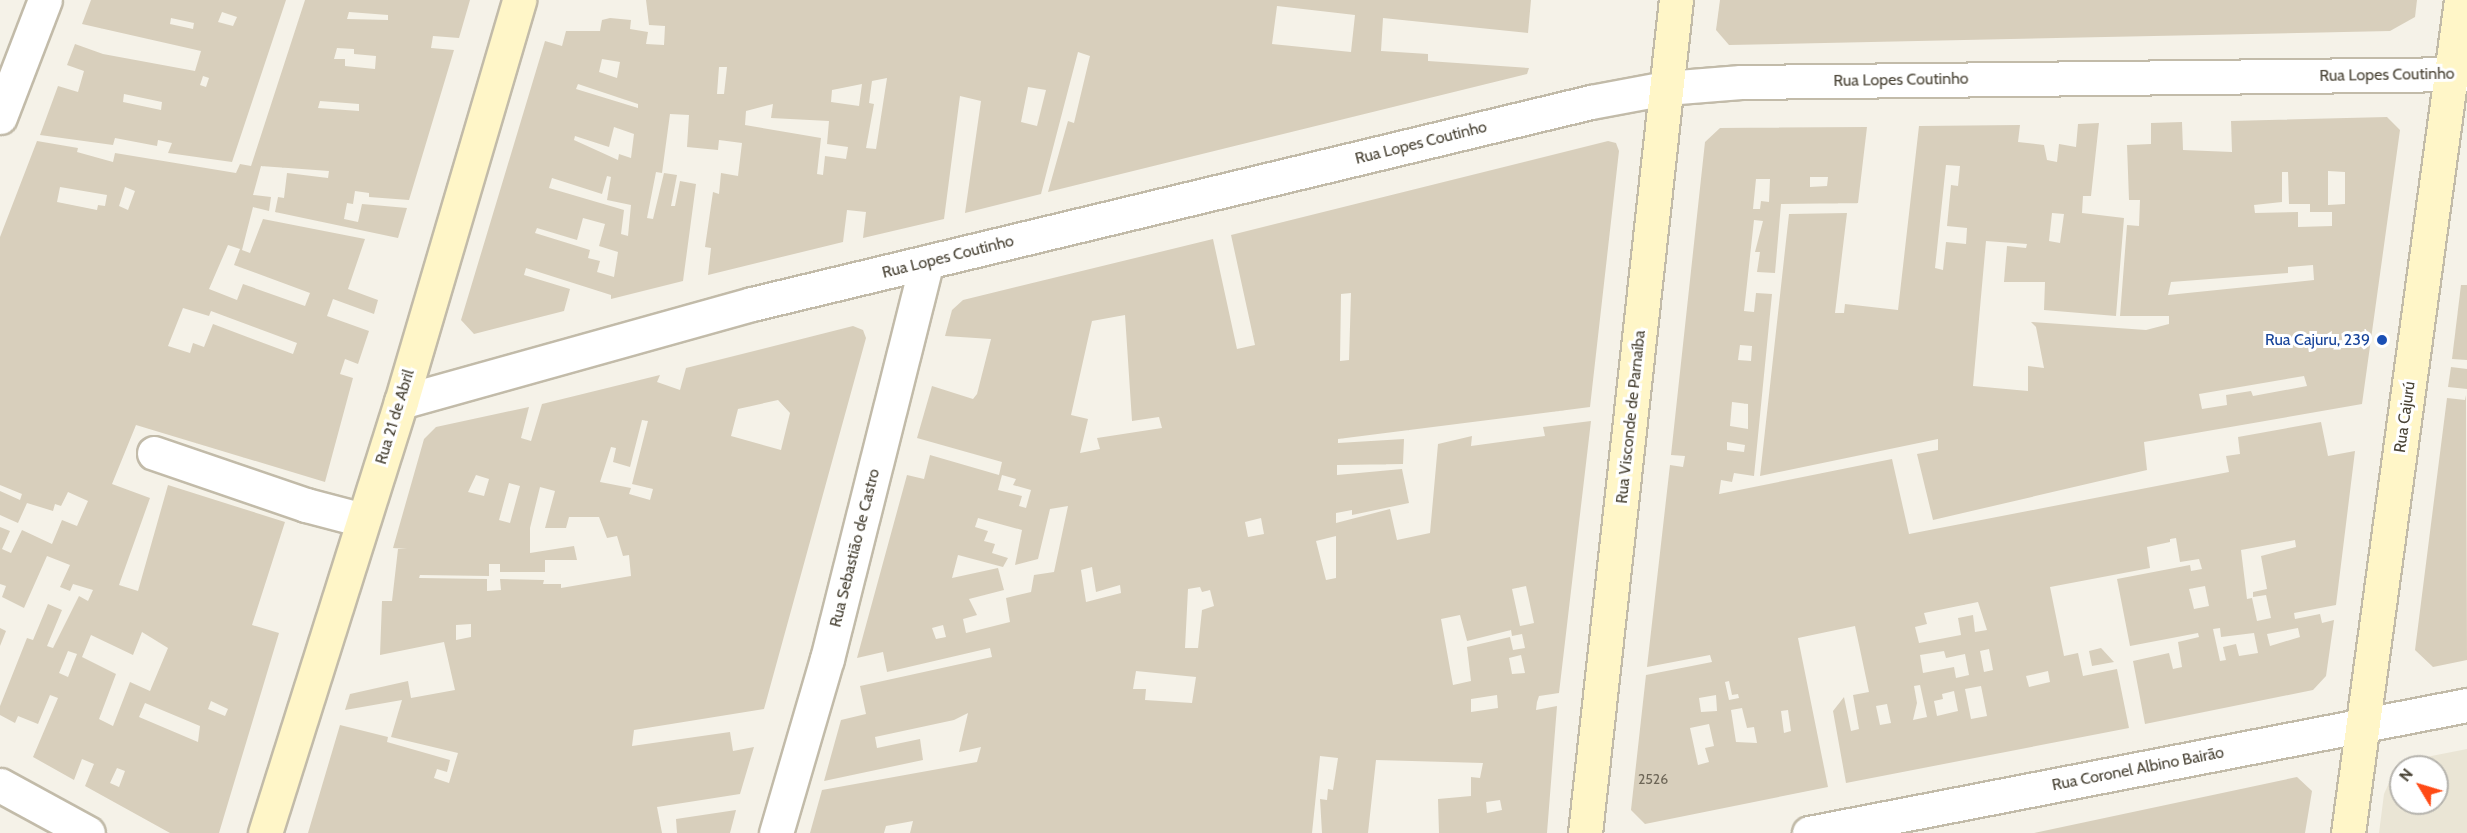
<!DOCTYPE html>
<meta charset="utf-8">
<style>
body{margin:0}
#map{position:relative;width:2467px;height:833px;overflow:hidden;background:#f5f2e8;font-family:Cabin,sans-serif}
div>[style]{position:absolute}
.residential>*{inset:0;background:#eae5d5}
.building>*{inset:0;background:#d8cfbc}
.roads{filter:drop-shadow(2px 0 #c2bba9) drop-shadow(-2px 0 #c2bba9) drop-shadow(0 2px #c2bba9) drop-shadow(0 -2px #c2bba9)}
.street>*{height:33px;margin:-16.5px;padding:0 16.5px;transform-origin:16.5px;border-radius:16.5px;background:#fff}
.secondary>*{height:33px;margin:-16.5px;padding:0 16.5px;transform-origin:16.5px;border-radius:16.5px;background:#fff6c8}
.dots>*{width:16px;height:16px;translate:-50% -50%;box-sizing:border-box;border:3px solid #fff;border-radius:50%}
span{translate:-50% -50%;white-space:nowrap;text-align:center;line-height:1.15;-webkit-text-stroke:6px #fff;paint-order:stroke}
.number-label{font-size:14px;color:#6d6657}
.number-label span{-webkit-text-stroke-width:0}
.street-label{font-size:16px;color:#494335}
.transit-label{font-size:16px;color:#164399}
.right{translate:-100% -50%;text-align:right}
.north{position:absolute;left:2389px;top:755px;width:60px;height:60px;box-sizing:border-box;background:#fff;border:2px solid #b6b4ae;border-radius:50%;rotate:308deg;font-size:16px;font-weight:700;line-height:24px;text-align:center;color:#494335}
.north::after{content:'';display:block;margin:auto;width:21px;height:27px;background:#ff4a15;clip-path:polygon(50% 0,100% 100%,50% 72%,0 100%)}
</style>
<div id="map">
<div class="residential">
<i style="clip-path:polygon(2467px 749px,2467px 833px,2379px 833px,2384px 794px,2392px 776px,2401px 769px,2401px 803px,2437px 803px,2437px 767px,2403px 767px,2411px 760px)"></i>
</div>
<div class="building">
<i style="clip-path:polygon(evenodd,91px 0,286px 0,232px 162px,168px 153px,172px 143px,158px 140px,157px 146px,115px 138px,113px 145px,40px 135px,58px 86px,78px 92px,84px 71px,67px 65px,75px 44px,103px 54px,195px 71px,201px 51px,82px 24px,91px 0,222px 12px,237px 17px,233px 26px,218px 22px,222px 12px,91px 0,171px 18px,194px 23px,193px 29px,170px 24px,171px 18px,91px 0,203px 76px,209px 78px,206px 87px,200px 85px,203px 76px,91px 0,124px 94px,162px 102px,161px 110px,123px 102px,124px 94px)"></i>
<i style="clip-path:polygon(evenodd,305px 0,470px 0,459px 38px,433px 36px,431px 48px,454px 50px,409px 200px,369px 197px,369px 193px,355px 191px,353px 204px,347px 203px,344px 219px,358px 222px,362px 204px,407px 208px,398px 238px,275px 212px,278px 197px,284px 198px,287px 173px,328px 178px,329px 171px,261px 166px,253px 195px,271px 197px,269px 211px,253px 207px,242px 250px,250px 253px,263px 219px,365px 239px,348px 289px,378px 300px,374px 314px,333px 299px,327px 316px,369px 331px,358px 364px,345px 359px,340px 374px,353px 378px,325px 482px,136px 425px,112px 484px,150px 498px,119px 585px,138px 591px,168px 485px,285px 522px,252px 625px,279px 633px,219px 833px,170px 833px,85px 786px,94px 764px,82px 759px,74px 780px,33px 757px,58px 698px,50px 695px,38px 724px,18px 716px,15px 723px,0 715px,0 706px,27px 638px,33px 640px,48px 604px,62px 610px,47px 646px,53px 648px,79px 596px,88px 601px,93px 590px,73px 584px,70px 591px,60px 587px,70px 565px,47px 556px,24px 608px,2px 597px,6px 586px,0 584px,0 527px,10px 531px,2px 549px,11px 553px,22px 530px,52px 544px,62px 520px,77px 526px,88px 501px,68px 492px,61px 506px,55px 504px,53px 511px,27px 503px,18px 523px,0 515px,0 491px,20px 500px,22px 494px,0 485px,0 237px,37px 141px,78px 148px,77px 152px,113px 162px,115px 153px,236px 173px,240px 164px,251px 166px,305px 0,349px 12px,388px 15px,388px 20px,347px 19px,349px 12px,305px 0,337px 48px,354px 49px,354px 54px,376px 56px,375px 69px,345px 66px,345px 59px,334px 59px,337px 48px,305px 0,320px 101px,359px 104px,359px 111px,318px 108px,320px 101px,305px 0,60px 187px,107px 195px,105px 206px,98px 205px,97px 210px,57px 202px,60px 187px,305px 0,125px 187px,135px 191px,128px 210px,119px 206px,125px 187px,305px 0,228px 245px,240px 249px,234px 265px,310px 293px,305px 306px,243px 284px,237px 300px,209px 289px,228px 245px,305px 0,183px 308px,209px 316px,211px 311px,297px 343px,293px 354px,213px 324px,204px 347px,193px 343px,190px 353px,168px 346px,183px 308px,305px 0,142px 632px,168px 648px,150px 691px,130px 682px,113px 726px,99px 719px,116px 674px,82px 657px,91px 635px,133px 655px,142px 632px,305px 0,68px 651px,77px 654px,68px 677px,59px 673px,68px 651px,305px 0,211px 701px,228px 709px,225px 716px,208px 709px,211px 701px,305px 0,145px 703px,200px 726px,198px 742px,139px 717px,145px 703px,305px 0,117px 768px,125px 771px,119px 787px,110px 783px,117px 768px)"></i>
<i style="clip-path:polygon(evenodd,646px 0,1531px 0,1528px 33px,1383px 18px,1381px 51px,1428px 54px,1428px 61px,1529px 68px,1527px 74px,1048px 192px,1068px 121px,1074px 123px,1090px 56px,1078px 52px,1041px 194px,965px 213px,981px 101px,960px 96px,944px 219px,863px 238px,866px 212px,847px 210px,843px 242px,708px 275px,711px 248px,705px 247px,713px 192px,719px 194px,721px 173px,738px 176px,742px 143px,719px 140px,718px 150px,687px 147px,689px 115px,670px 114px,662px 173px,656px 172px,647px 218px,653px 219px,664px 173px,677px 175px,671px 206px,675px 206px,680px 181px,696px 184px,683px 281px,611px 299px,611px 295px,526px 268px,524px 275px,570px 289px,564px 311px,474px 334px,461px 320px,545px 41px,562px 46px,566px 31px,600px 31px,602px 20px,610px 18px,631px 20px,630px 29px,648px 32px,646px 44px,664px 45px,665px 26px,649px 25px,646px 0,1277px 6px,1355px 15px,1351px 52px,1272px 44px,1277px 6px,646px 0,602px 59px,620px 62px,617px 78px,599px 72px,602px 59px,646px 0,719px 67px,727px 67px,724px 94px,717px 94px,719px 67px,646px 0,887px 78px,876px 149px,866px 148px,874px 104px,869px 103px,872px 81px,887px 78px,646px 0,578px 84px,638px 104px,638px 108px,576px 89px,578px 84px,646px 0,862px 84px,859px 106px,831px 102px,832px 90px,862px 84px,646px 0,1028px 87px,1046px 90px,1037px 126px,1021px 122px,1028px 87px,646px 0,773px 104px,771px 118px,829px 121px,827px 144px,848px 147px,846px 159px,825px 156px,823px 175px,817px 174px,821px 138px,745px 125px,746px 111px,773px 104px,646px 0,614px 127px,634px 134px,631px 158px,619px 154px,618px 160px,574px 140px,575px 136px,609px 147px,614px 127px,646px 0,607px 176px,611px 177px,607px 200px,631px 205px,628px 236px,621px 234px,624px 210px,549px 188px,552px 178px,602px 194px,607px 176px,646px 0,583px 218px,605px 224px,599px 246px,618px 252px,614px 277px,597px 272px,600px 261px,588px 258px,590px 250px,535px 233px,537px 228px,577px 240px,583px 218px)"></i>
<i style="clip-path:polygon(1720px 0,2417px 0,2415px 17px,2390px 31px,1729px 45px,1716px 30px)"></i>
<i style="clip-path:polygon(evenodd,2387px 117px,2400px 130px,2362px 404px,2144px 442px,2147px 470px,1933px 520px,1917px 454px,1938px 450px,1938px 439px,1760px 476px,1789px 214px,1847px 213px,1835px 313px,1844px 313px,1845px 304px,1898px 310px,1919px 126px,2020px 125px,2018px 142px,2044px 145px,2047px 160px,2057px 162px,2059px 144px,2076px 147px,2078px 124px,2099px 123px,2091px 196px,2083px 196px,2082px 213px,2124px 218px,2116px 316px,2044px 310px,2045px 282px,2004px 282px,2007px 246px,2026px 248px,2027px 244px,1986px 241px,1973px 386px,2028px 391px,2028px 366px,2044px 368px,2036px 327px,2031px 322px,2146px 330px,2169px 324px,2169px 316px,2120px 316px,2127px 225px,2139px 226px,2140px 200px,2129px 200px,2127px 145px,2151px 144px,2151px 123px,2182px 122px,2183px 150px,2232px 152px,2231px 121px,2387px 117px,1946px 165px,1960px 166px,1958px 186px,1951px 185px,1947px 226px,1967px 228px,1966px 244px,1946px 242px,1943px 270px,1935px 268px,1946px 165px,2387px 117px,2328px 171px,2345px 172px,2345px 204px,2328px 205px,2328px 171px,2387px 117px,2282px 172px,2288px 172px,2289px 204px,2310px 204px,2310px 212px,2332px 212px,2332px 226px,2298px 227px,2298px 212px,2255px 213px,2254px 205px,2282px 202px,2282px 172px,2387px 117px,2052px 213px,2064px 214px,2060px 243px,2049px 241px,2052px 213px,2387px 117px,2313px 265px,2314px 280px,2168px 295px,2171px 282px,2288px 273px,2288px 267px,2313px 265px,2387px 117px,2304px 376px,2307px 386px,2253px 396px,2251px 391px,2226px 395px,2227px 405px,2202px 409px,2199px 394px,2304px 376px)"></i>
<i style="clip-path:polygon(evenodd,1867px 127px,1858px 203px,1781px 204px,1775px 273px,1757px 272px,1760px 252px,1755px 252px,1763px 221px,1754px 220px,1744px 311px,1754px 312px,1756px 293px,1772px 294px,1754px 476px,1734px 473px,1732px 482px,1721px 480px,1719px 494px,1892px 459px,1909px 534px,2229px 472px,2226px 456px,2240px 454px,2238px 437px,2321px 422px,2328px 456px,2355px 451px,2336px 605px,2294px 613px,2295px 619px,2320px 614px,2322px 623px,2334px 620px,2326px 676px,2313px 690px,2145px 724px,2133px 661px,2169px 653px,2173px 669px,2182px 667px,2178px 642px,2199px 637px,2198px 633px,2130px 646px,2117px 579px,2190px 565px,2191px 571px,2202px 569px,2199px 559px,2180px 562px,2176px 538px,2170px 539px,2170px 542px,2147px 547px,2150px 568px,2050px 587px,2064px 656px,2078px 653px,2083px 676px,2117px 669px,2129px 728px,1846px 783px,1833px 711px,1844px 697px,1851px 731px,1859px 729px,1853px 695px,1869px 692px,1855px 626px,1798px 638px,1828px 787px,1645px 824px,1631px 810px,1646px 675px,1712px 662px,1710px 655px,1647px 667px,1670px 465px,1683px 467px,1685px 456px,1671px 455px,1705px 142px,1720px 128px,1867px 127px,1810px 177px,1828px 177px,1827px 186px,1810px 187px,1810px 177px,1867px 127px,1756px 179px,1770px 179px,1769px 202px,1761px 201px,1760px 209px,1753px 209px,1756px 179px,1867px 127px,1740px 345px,1752px 346px,1751px 361px,1738px 360px,1740px 345px,1867px 127px,1732px 402px,1748px 404px,1748px 429px,1730px 426px,1732px 402px,1867px 127px,1727px 442px,1745px 445px,1744px 452px,1727px 450px,1727px 442px,1867px 127px,2295px 540px,2296px 547px,2261px 556px,2267px 589px,2253px 592px,2253px 597px,2266px 595px,2271px 618px,2257px 621px,2252px 598px,2247px 599px,2241px 550px,2295px 540px,1867px 127px,2205px 586px,2209px 606px,2194px 609px,2189px 589px,2205px 586px,1867px 127px,1978px 602px,1987px 630px,1975px 632px,1973px 615px,1958px 618px,1961px 635px,1919px 643px,1915px 627px,1927px 624px,1924px 613px,1978px 602px,1867px 127px,2220px 628px,2221px 637px,2254px 633px,2258px 653px,2239px 656px,2236px 644px,2223px 647px,2226px 660px,2220px 661px,2213px 629px,2220px 628px,1867px 127px,2298px 628px,2300px 637px,2270px 646px,2267px 634px,2298px 628px,1867px 127px,1989px 649px,1993px 670px,1984px 672px,1980px 651px,1989px 649px,1867px 127px,1944px 651px,1946px 658px,1965px 654px,1969px 675px,1956px 678px,1954px 667px,1923px 673px,1920px 655px,1944px 651px,1867px 127px,2048px 671px,2050px 682px,2029px 687px,2026px 676px,2048px 671px,1867px 127px,1729px 681px,1732px 695px,1738px 694px,1739px 698px,1729px 700px,1725px 682px,1729px 681px,1867px 127px,1920px 685px,1927px 717px,1913px 720px,1917px 703px,1914px 686px,1920px 685px,1867px 127px,1981px 686px,1987px 716px,1971px 719px,1965px 689px,1981px 686px,1867px 127px,1954px 691px,1958px 711px,1937px 716px,1934px 701px,1943px 699px,1942px 694px,1954px 691px,1867px 127px,1716px 695px,1717px 711px,1701px 712px,1699px 698px,1716px 695px,1867px 127px,1887px 704px,1891px 723px,1880px 725px,1876px 706px,1887px 704px,1867px 127px,1742px 708px,1747px 728px,1754px 727px,1757px 743px,1736px 742px,1731px 710px,1742px 708px,1867px 127px,1788px 710px,1791px 731px,1784px 733px,1781px 711px,1788px 710px,1867px 127px,1709px 724px,1714px 746px,1705px 748px,1709px 762px,1698px 765px,1690px 728px,1709px 724px)"></i>
<i style="clip-path:polygon(evenodd,1608px 141px,1616px 143px,1619px 151px,1590px 407px,1338px 439px,1338px 443px,1404px 439px,1403px 464px,1337px 465px,1337px 475px,1402px 469px,1409px 503px,1352px 515px,1352px 510px,1336px 513px,1336px 523px,1390px 509px,1397px 540px,1430px 533px,1438px 444px,1472px 436px,1471px 446px,1545px 436px,1543px 427px,1591px 421px,1559px 693px,1539px 696px,1537px 702px,1536px 710px,1557px 706px,1547px 833px,1439px 833px,1438px 799px,1471px 796px,1471px 777px,1480px 778px,1483px 763px,1376px 760px,1368px 833px,1322px 833px,1320px 799px,1327px 800px,1328px 789px,1333px 790px,1338px 758px,1320px 756px,1312px 833px,910px 833px,913px 821px,886px 826px,884px 833px,810px 833px,822px 790px,977px 762px,981px 747px,959px 752px,968px 713px,954px 720px,875px 737px,877px 748px,920px 739px,923px 760px,824px 781px,841px 720px,866px 714px,860px 686px,992px 657px,990px 648px,887px 672px,883px 652px,857px 658px,907px 475px,924px 479px,930px 455px,999px 475px,1002px 462px,917px 438px,932px 386px,973px 399px,977px 394px,991px 339px,945px 336px,952px 310px,963px 300px,1213px 239px,1237px 349px,1255px 345px,1231px 235px,1608px 141px,1351px 293px,1349px 360px,1340px 361px,1341px 294px,1351px 293px,1608px 141px,1125px 315px,1132px 421px,1159px 417px,1162px 428px,1097px 438px,1100px 449px,1080px 453px,1088px 419px,1071px 415px,1092px 321px,1125px 315px,1608px 141px,1002px 475px,1016px 479px,1013px 485px,1031px 490px,1026px 508px,1019px 506px,1022px 496px,998px 490px,1002px 475px,1608px 141px,1068px 506px,1054px 572px,1034px 575px,1031px 592px,1006px 598px,1010px 622px,966px 633px,963px 619px,977px 615px,969px 599px,1004px 590px,998px 568px,952px 578px,958px 555px,1003px 567px,1008px 558px,992px 553px,995px 544px,984px 541px,988px 531px,975px 527px,978px 518px,1022px 530px,1015px 565px,1038px 559px,1050px 509px,1068px 506px,1608px 141px,1261px 518px,1264px 534px,1248px 537px,1245px 522px,1261px 518px,1608px 141px,1336px 536px,1336px 578px,1326px 580px,1316px 541px,1336px 536px,1608px 141px,1092px 567px,1096px 592px,1120px 585px,1121px 593px,1086px 602px,1081px 570px,1092px 567px,1608px 141px,1526px 586px,1534px 623px,1520px 626px,1512px 589px,1526px 586px,1608px 141px,1200px 587px,1202px 592px,1210px 590px,1214px 606px,1202px 610px,1198px 648px,1185px 648px,1188px 589px,1200px 587px,1608px 141px,1460px 615px,1467px 641px,1511px 630px,1512px 636px,1522px 634px,1525px 648px,1513px 650px,1510px 637px,1467px 647px,1471px 681px,1453px 685px,1441px 619px,1460px 615px,1608px 141px,943px 625px,946px 637px,936px 639px,932px 628px,943px 625px,1608px 141px,1521px 655px,1525px 673px,1512px 674px,1509px 658px,1521px 655px,1608px 141px,1136px 671px,1196px 677px,1192px 703px,1145px 700px,1146px 689px,1133px 689px,1136px 671px,1608px 141px,1497px 695px,1498px 708px,1471px 712px,1471px 699px,1497px 695px,1608px 141px,1500px 800px,1502px 810px,1487px 813px,1486px 802px,1500px 800px)"></i>
<i style="clip-path:polygon(2461px 285px,2467px 285px,2467px 360px,2452px 359px)"></i>
<i style="clip-path:polygon(evenodd,853px 326px,863px 330px,866px 338px,764px 709px,634px 730px,632px 746px,730px 732px,733px 751px,754px 747px,740px 794px,657px 807px,662px 833px,308px 833px,340px 725px,388px 737px,387px 742px,450px 760px,447px 772px,437px 769px,434px 778px,449px 783px,458px 753px,391px 737px,402px 700px,345px 710px,350px 694px,408px 681px,411px 698px,455px 690px,444px 642px,380px 655px,382px 601px,392px 601px,398px 549px,407px 549px,393px 548px,424px 439px,436px 427px,529px 407px,521px 438px,531px 441px,542px 404px,660px 375px,657px 382px,680px 390px,686px 368px,853px 326px,778px 400px,790px 413px,781px 450px,731px 436px,738px 409px,778px 400px,853px 326px,642px 420px,648px 421px,632px 484px,653px 489px,650px 500px,629px 494px,631px 488px,600px 482px,611px 447px,616px 448px,613px 462px,630px 467px,642px 420px,853px 326px,476px 475px,489px 479px,484px 496px,468px 492px,476px 475px,853px 326px,509px 483px,520px 486px,510px 523px,499px 520px,509px 483px,853px 326px,540px 487px,555px 491px,545px 528px,566px 528px,569px 517px,599px 517px,607px 538px,617px 536px,623px 556px,629px 555px,631px 576px,561px 588px,561px 584px,543px 584px,544px 580px,500px 579px,501px 590px,487px 591px,487px 579px,419px 578px,420px 575px,489px 576px,489px 564px,500px 564px,500px 572px,545px 572px,545px 560px,577px 560px,574px 546px,530px 553px,530px 528px,540px 487px,853px 326px,471px 624px,471px 637px,456px 640px,456px 625px,471px 624px)"></i>
<i style="clip-path:polygon(2451px 367px,2467px 369px,2467px 389px,2448px 387px)"></i>
<i style="clip-path:polygon(2466px 395px,2467px 660px,2433px 667px,2415px 650px,2447px 398px,2465px 400px)"></i>
<i style="clip-path:polygon(0 628px,6px 631px,0 646px)"></i>
<i style="clip-path:polygon(2101px 648px,2114px 662px,2092px 666px,2089px 651px)"></i>
<i style="clip-path:polygon(2297px 777px,2312px 791px,2305px 833px,2034px 833px)"></i>
<i style="clip-path:polygon(736px 810px,730px 833px,677px 833px,676px 819px)"></i>
</div>
<div class="roads">
<div class="street">
<i style="left:0;top:117px;width:125px;rotate:-69deg"></i>
<i style="left:401px;top:402px;width:364px;rotate:-15.6deg"></i>
<i style="left:752px;top:304px;width:863px;rotate:-13.54deg"></i>
<i style="left:1591px;top:102px;width:76px;rotate:-10.6deg"></i>
<i style="left:1666px;top:88px;width:75px;rotate:-4.6deg"></i>
<i style="left:1741px;top:82px;width:726px;rotate:-0.63deg"></i>
<i style="left:154px;top:453px;width:161px;rotate:18.9deg"></i>
<i style="left:306px;top:505px;width:59px;rotate:14.7deg"></i>
<i style="left:0;top:785px;width:100px;rotate:28.6deg"></i>
<i style="left:776px;top:833px;width:181px;rotate:-73.7deg"></i>
<i style="left:827px;top:659px;width:409px;rotate:-75.9deg"></i>
<i style="left:1809px;top:833px;width:670px;rotate:-11.01deg"></i>
</div>
<div class="secondary">
<i style="left:265px;top:833px;width:452px;rotate:-72.5deg"></i>
<i style="left:401px;top:402px;width:419px;rotate:-73.6deg"></i>
<i style="left:1585px;top:833px;width:838px;rotate:-83.77deg"></i>
<i style="left:2348px;top:833px;width:841px;rotate:-82.27deg"></i>
</div>
</div>
<div class="dots">
<i style="left:2382px;top:340px;background:#1a4fb4"></i>
</div>
<div class="number-label">
<span style="left:1653px;top:779px">2526</span>
</div>
<div class="street-label">
<span style="left:2387px;top:75px;rotate:-1deg">Rua Lopes Coutinho</span>
<span style="left:1901px;top:80px;rotate:-1deg">Rua Lopes Coutinho</span>
<span style="left:1421px;top:143px;rotate:-14deg">Rua Lopes Coutinho</span>
<span style="left:948px;top:257px;rotate:-14deg">Rua Lopes Coutinho</span>
<span style="left:395px;top:417px;rotate:-73deg">Rua 21 de Abril</span>
<span style="left:1631px;top:417px;rotate:-84deg">Rua Visconde de Parnaíba</span>
<span style="left:2405px;top:417px;rotate:-82deg">Rua Cajurú</span>
<span style="left:855px;top:548px;rotate:-76deg">Rua Sebastião de Castro</span>
<span style="left:2138px;top:769px;rotate:-11deg">Rua Coronel Albino Bairão</span>
</div>
<div class="transit-label">
<span class="right" style="left:2370px;top:340px">Rua Cajuru, 239</span>
</div>
<div class="north">N</div>
</div>
